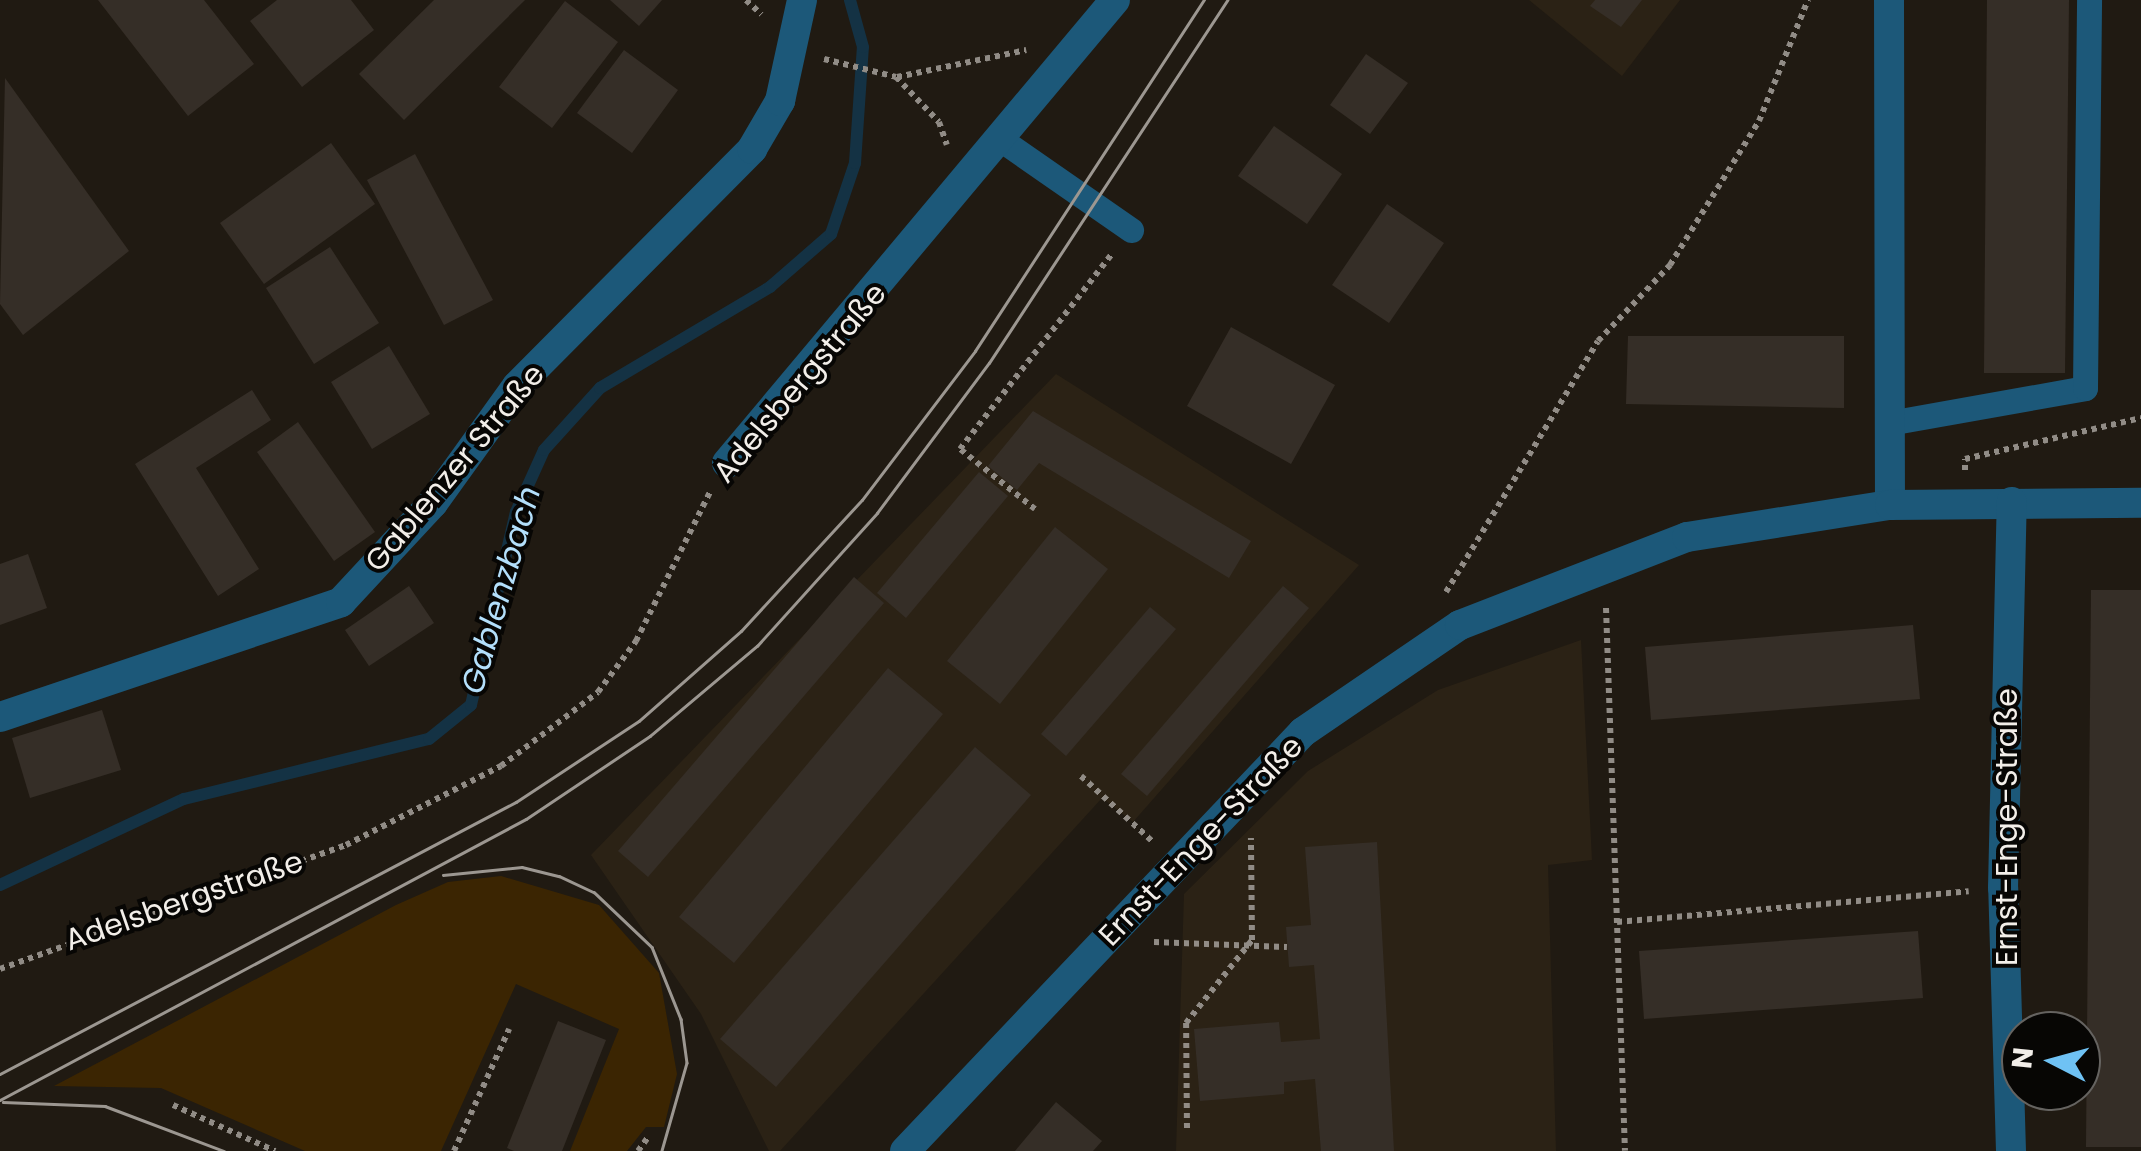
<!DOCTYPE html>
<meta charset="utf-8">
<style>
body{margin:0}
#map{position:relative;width:2141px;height:1151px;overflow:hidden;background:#201a12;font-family:Poppins,sans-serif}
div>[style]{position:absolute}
.built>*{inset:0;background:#2b2215}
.green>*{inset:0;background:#3b2502}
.stream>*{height:12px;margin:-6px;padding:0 6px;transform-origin:6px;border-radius:6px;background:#143244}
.building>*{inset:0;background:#352e27}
.path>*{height:6px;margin-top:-3px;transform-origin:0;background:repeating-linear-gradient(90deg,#918c86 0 5px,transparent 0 10px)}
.lane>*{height:25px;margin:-12.5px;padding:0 12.5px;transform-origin:12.5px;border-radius:12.5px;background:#1c5879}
.street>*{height:30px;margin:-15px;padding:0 15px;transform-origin:15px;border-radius:15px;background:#1c5879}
.tram>*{height:2.5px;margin:-1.25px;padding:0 1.25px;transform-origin:1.25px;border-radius:1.25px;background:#9c9791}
span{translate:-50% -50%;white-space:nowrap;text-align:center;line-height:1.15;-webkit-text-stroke:8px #070604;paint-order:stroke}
.street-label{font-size:30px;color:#f2eee9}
.water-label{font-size:32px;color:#b3dffb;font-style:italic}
.north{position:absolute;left:2001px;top:1011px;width:100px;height:100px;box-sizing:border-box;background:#070604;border:2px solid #656360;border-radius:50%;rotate:276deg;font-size:28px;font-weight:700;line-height:40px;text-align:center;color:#f2eee9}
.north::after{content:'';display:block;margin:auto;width:35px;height:45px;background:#6fc2f4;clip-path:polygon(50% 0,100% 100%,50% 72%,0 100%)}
</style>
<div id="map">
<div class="built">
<i style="clip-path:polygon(1529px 0,1680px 0,1622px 76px)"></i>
<i style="clip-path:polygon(1056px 374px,1359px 565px,1133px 822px,1102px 798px,780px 1151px,769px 1151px,701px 1014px,591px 855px)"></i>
<i style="clip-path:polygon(1581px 640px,1592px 860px,1548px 865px,1556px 1151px,1176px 1151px,1184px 894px,1308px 771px,1438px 690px)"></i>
</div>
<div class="green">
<i style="clip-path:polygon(501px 876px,599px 905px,659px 973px,677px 1074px,664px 1127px,646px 1127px,627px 1151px,570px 1151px,619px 1029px,516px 984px,441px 1151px,305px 1151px,161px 1088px,54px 1086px,396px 905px,448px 882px)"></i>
</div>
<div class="stream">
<i style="left:0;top:885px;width:203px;rotate:-25.1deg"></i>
<i style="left:184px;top:799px;width:252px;rotate:-13.8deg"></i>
<i style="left:429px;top:739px;width:54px;rotate:-39deg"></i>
<i style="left:471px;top:705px;width:198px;rotate:-76.9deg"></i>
<i style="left:516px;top:512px;width:68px;rotate:-65.7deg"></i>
<i style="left:544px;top:450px;width:84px;rotate:-47.9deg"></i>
<i style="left:600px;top:388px;width:198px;rotate:-30.7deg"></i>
<i style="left:770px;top:287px;width:81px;rotate:-41deg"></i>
<i style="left:831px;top:234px;width:75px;rotate:-71.3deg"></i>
<i style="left:855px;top:163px;width:116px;rotate:-86.1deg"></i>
<i style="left:863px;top:47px;width:49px;rotate:-105.5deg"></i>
</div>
<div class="building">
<i style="clip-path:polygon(98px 0,204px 0,254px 64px,188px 116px)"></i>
<i style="clip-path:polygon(277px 0,351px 0,374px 30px,302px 87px,250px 21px)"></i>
<i style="clip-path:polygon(434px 0,525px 0,404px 120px,359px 74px)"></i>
<i style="clip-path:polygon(610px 0,662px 0,639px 26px)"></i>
<i style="clip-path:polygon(1595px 0,1642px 0,1621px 27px,1590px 6px)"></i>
<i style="clip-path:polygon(1987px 0,2069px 0,2065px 373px,1984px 373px)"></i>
<i style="clip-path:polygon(565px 1px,618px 42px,552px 128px,499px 87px)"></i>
<i style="clip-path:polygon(624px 50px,678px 90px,632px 153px,577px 113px)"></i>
<i style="clip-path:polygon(1366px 54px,1408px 83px,1370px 134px,1330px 105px)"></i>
<i style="clip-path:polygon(5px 78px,129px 251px,23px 335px,0 304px)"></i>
<i style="clip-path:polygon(1274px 126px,1342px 174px,1307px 224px,1238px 176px)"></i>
<i style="clip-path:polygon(331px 143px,375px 204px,264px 284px,220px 223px)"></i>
<i style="clip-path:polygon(415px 154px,493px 300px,444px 325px,367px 180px)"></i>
<i style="clip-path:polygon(1387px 204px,1444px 243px,1389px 323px,1332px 285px)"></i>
<i style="clip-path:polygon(330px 247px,379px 323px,314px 364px,266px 288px)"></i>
<i style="clip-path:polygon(1231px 327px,1335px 385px,1291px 464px,1187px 406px)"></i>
<i style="clip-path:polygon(1628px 336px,1844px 336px,1844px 408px,1626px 404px)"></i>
<i style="clip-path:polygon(389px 346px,430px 414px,372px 449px,331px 382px)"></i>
<i style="clip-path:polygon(252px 390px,271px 420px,196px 468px,259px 569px,218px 596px,135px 464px)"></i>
<i style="clip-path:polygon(1033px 411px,1251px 541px,1229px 578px,1039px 463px,1017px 490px,988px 466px)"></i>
<i style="clip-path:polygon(298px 422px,375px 532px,334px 561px,257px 452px)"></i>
<i style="clip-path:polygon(979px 472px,1008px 496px,906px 618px,877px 593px)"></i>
<i style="clip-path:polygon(1055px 527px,1108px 569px,1000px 704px,947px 661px)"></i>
<i style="clip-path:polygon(28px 554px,47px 608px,0 625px,0 564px)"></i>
<i style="clip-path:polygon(854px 577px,884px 603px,648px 877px,618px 851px)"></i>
<i style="clip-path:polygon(409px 586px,434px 623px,369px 666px,345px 630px)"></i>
<i style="clip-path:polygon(1283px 586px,1309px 608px,1147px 796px,1121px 774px)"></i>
<i style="clip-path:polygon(2091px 590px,2141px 590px,2141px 1147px,2086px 1147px)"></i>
<i style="clip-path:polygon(1150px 607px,1176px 629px,1066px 756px,1041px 734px)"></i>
<i style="clip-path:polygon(1913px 625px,1920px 699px,1651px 720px,1645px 647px)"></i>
<i style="clip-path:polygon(888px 668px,943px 714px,734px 963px,679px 917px)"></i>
<i style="clip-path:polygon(102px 710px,121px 770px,30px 798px,12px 738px)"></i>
<i style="clip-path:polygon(975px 747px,1031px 795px,776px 1087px,720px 1039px)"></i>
<i style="clip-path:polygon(1377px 842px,1394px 1151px,1321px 1151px,1315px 1079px,1284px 1082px,1284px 1094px,1200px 1101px,1194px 1029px,1279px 1022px,1281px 1042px,1320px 1039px,1314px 965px,1289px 967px,1286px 927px,1311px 925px,1305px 847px)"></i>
<i style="clip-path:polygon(1918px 931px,1923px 998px,1644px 1019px,1639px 951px)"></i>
<i style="clip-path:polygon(558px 1021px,606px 1040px,562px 1151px,514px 1151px,507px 1148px)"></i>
<i style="clip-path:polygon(1056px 1102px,1102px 1141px,1093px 1151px,1015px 1151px)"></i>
</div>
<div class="path">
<i style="left:746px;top:0;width:21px;rotate:43deg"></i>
<i style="left:824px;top:59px;width:74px;rotate:14deg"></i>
<i style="left:896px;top:77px;width:62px;rotate:46.3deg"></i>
<i style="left:939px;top:122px;width:24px;rotate:71deg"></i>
<i style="left:897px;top:77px;width:132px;rotate:-11.8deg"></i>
<i style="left:1965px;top:470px;width:11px;rotate:-90deg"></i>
<i style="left:1965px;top:459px;width:181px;rotate:-13.1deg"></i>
<i style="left:1035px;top:509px;width:96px;rotate:-141.3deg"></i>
<i style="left:960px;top:449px;width:247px;rotate:-52.1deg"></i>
<i style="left:1446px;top:592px;width:293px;rotate:-58.8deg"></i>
<i style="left:1598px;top:341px;width:105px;rotate:-46.5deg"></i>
<i style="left:1670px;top:265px;width:169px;rotate:-58.3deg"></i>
<i style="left:1759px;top:121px;width:131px;rotate:-68deg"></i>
<i style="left:1606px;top:608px;width:543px;rotate:88deg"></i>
<i style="left:1081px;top:776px;width:99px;rotate:42.5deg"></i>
<i style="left:1617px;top:922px;width:353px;rotate:-5deg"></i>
<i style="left:1154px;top:942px;width:133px;rotate:2.2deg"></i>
<i style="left:0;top:969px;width:368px;rotate:-19.7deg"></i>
<i style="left:346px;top:845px;width:174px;rotate:-27deg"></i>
<i style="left:501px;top:766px;width:122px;rotate:-37.3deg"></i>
<i style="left:598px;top:692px;width:64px;rotate:-53.3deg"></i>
<i style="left:636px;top:641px;width:166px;rotate:-63.6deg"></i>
<i style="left:173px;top:1105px;width:112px;rotate:24.3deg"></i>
<i style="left:1187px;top:1128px;width:105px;rotate:-90.5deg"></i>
<i style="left:1186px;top:1023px;width:106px;rotate:-51.5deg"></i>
<i style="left:1252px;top:940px;width:102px;rotate:-90.6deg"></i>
<i style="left:454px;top:1151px;width:134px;rotate:-65.7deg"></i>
<i style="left:638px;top:1151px;width:19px;rotate:-54deg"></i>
</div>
<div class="lane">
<i style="left:1003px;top:141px;width:156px;rotate:34.8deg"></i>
<i style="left:1889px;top:423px;width:199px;rotate:-10.1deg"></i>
<i style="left:2085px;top:388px;width:388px;rotate:-89.4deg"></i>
</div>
<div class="street">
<i style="left:1889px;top:0;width:505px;rotate:89.89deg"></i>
<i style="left:727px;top:463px;width:604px;rotate:-50.04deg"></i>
<i style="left:0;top:717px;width:360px;rotate:-18.6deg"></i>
<i style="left:341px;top:602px;width:135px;rotate:-47.1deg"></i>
<i style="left:433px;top:503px;width:144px;rotate:-54.3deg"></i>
<i style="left:517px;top:386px;width:334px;rotate:-45.2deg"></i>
<i style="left:752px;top:149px;width:56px;rotate:-59.7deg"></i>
<i style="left:780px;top:101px;width:103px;rotate:-77.7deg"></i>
<i style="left:905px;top:1151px;width:578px;rotate:-46.47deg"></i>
<i style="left:1303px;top:732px;width:190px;rotate:-34.3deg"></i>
<i style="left:1460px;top:625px;width:243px;rotate:-21.2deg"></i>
<i style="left:1687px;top:537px;width:206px;rotate:-9deg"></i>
<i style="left:1890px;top:505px;width:251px;rotate:-0.5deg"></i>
<i style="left:2011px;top:1151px;width:263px;rotate:-91.7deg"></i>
<i style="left:2003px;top:888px;width:386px;rotate:-88.7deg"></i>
</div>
<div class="tram">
<i style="left:443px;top:875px;width:79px;rotate:-5.8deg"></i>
<i style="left:522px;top:867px;width:38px;rotate:14deg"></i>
<i style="left:559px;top:876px;width:38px;rotate:25deg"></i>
<i style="left:594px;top:892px;width:80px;rotate:43.5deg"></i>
<i style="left:652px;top:947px;width:78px;rotate:68.1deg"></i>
<i style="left:681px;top:1019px;width:44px;rotate:82.2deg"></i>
<i style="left:687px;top:1063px;width:91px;rotate:105.9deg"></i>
<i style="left:0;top:1074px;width:583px;rotate:-27.8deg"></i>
<i style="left:516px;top:802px;width:147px;rotate:-33.4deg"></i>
<i style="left:639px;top:721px;width:136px;rotate:-41.4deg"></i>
<i style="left:741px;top:631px;width:178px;rotate:-47.3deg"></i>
<i style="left:862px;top:500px;width:187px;rotate:-52.8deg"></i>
<i style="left:975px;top:351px;width:419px;rotate:-56.9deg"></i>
<i style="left:0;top:1100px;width:596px;rotate:-28.11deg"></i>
<i style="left:526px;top:819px;width:149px;rotate:-33.8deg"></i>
<i style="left:650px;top:736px;width:140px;rotate:-40.1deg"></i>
<i style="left:757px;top:646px;width:179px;rotate:-47.9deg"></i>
<i style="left:877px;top:513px;width:187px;rotate:-53.3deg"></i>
<i style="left:989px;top:363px;width:434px;rotate:-56.7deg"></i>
<i style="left:3px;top:1102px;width:102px;rotate:2.2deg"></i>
<i style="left:105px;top:1106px;width:127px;rotate:20.7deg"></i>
</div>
<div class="street-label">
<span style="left:800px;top:383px;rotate:-50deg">Adelsbergstraße</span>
<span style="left:455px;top:468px;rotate:-50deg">Gablenzer Straße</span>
<span style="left:2007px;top:827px;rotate:-90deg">Ernst-Enge-Straße</span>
<span style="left:1201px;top:841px;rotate:-46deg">Ernst-Enge-Straße</span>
<span style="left:184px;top:901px;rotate:-19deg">Adelsbergstraße</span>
</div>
<div class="water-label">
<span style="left:501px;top:590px;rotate:-74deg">Gablenzbach</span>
</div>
<div class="north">N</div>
</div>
